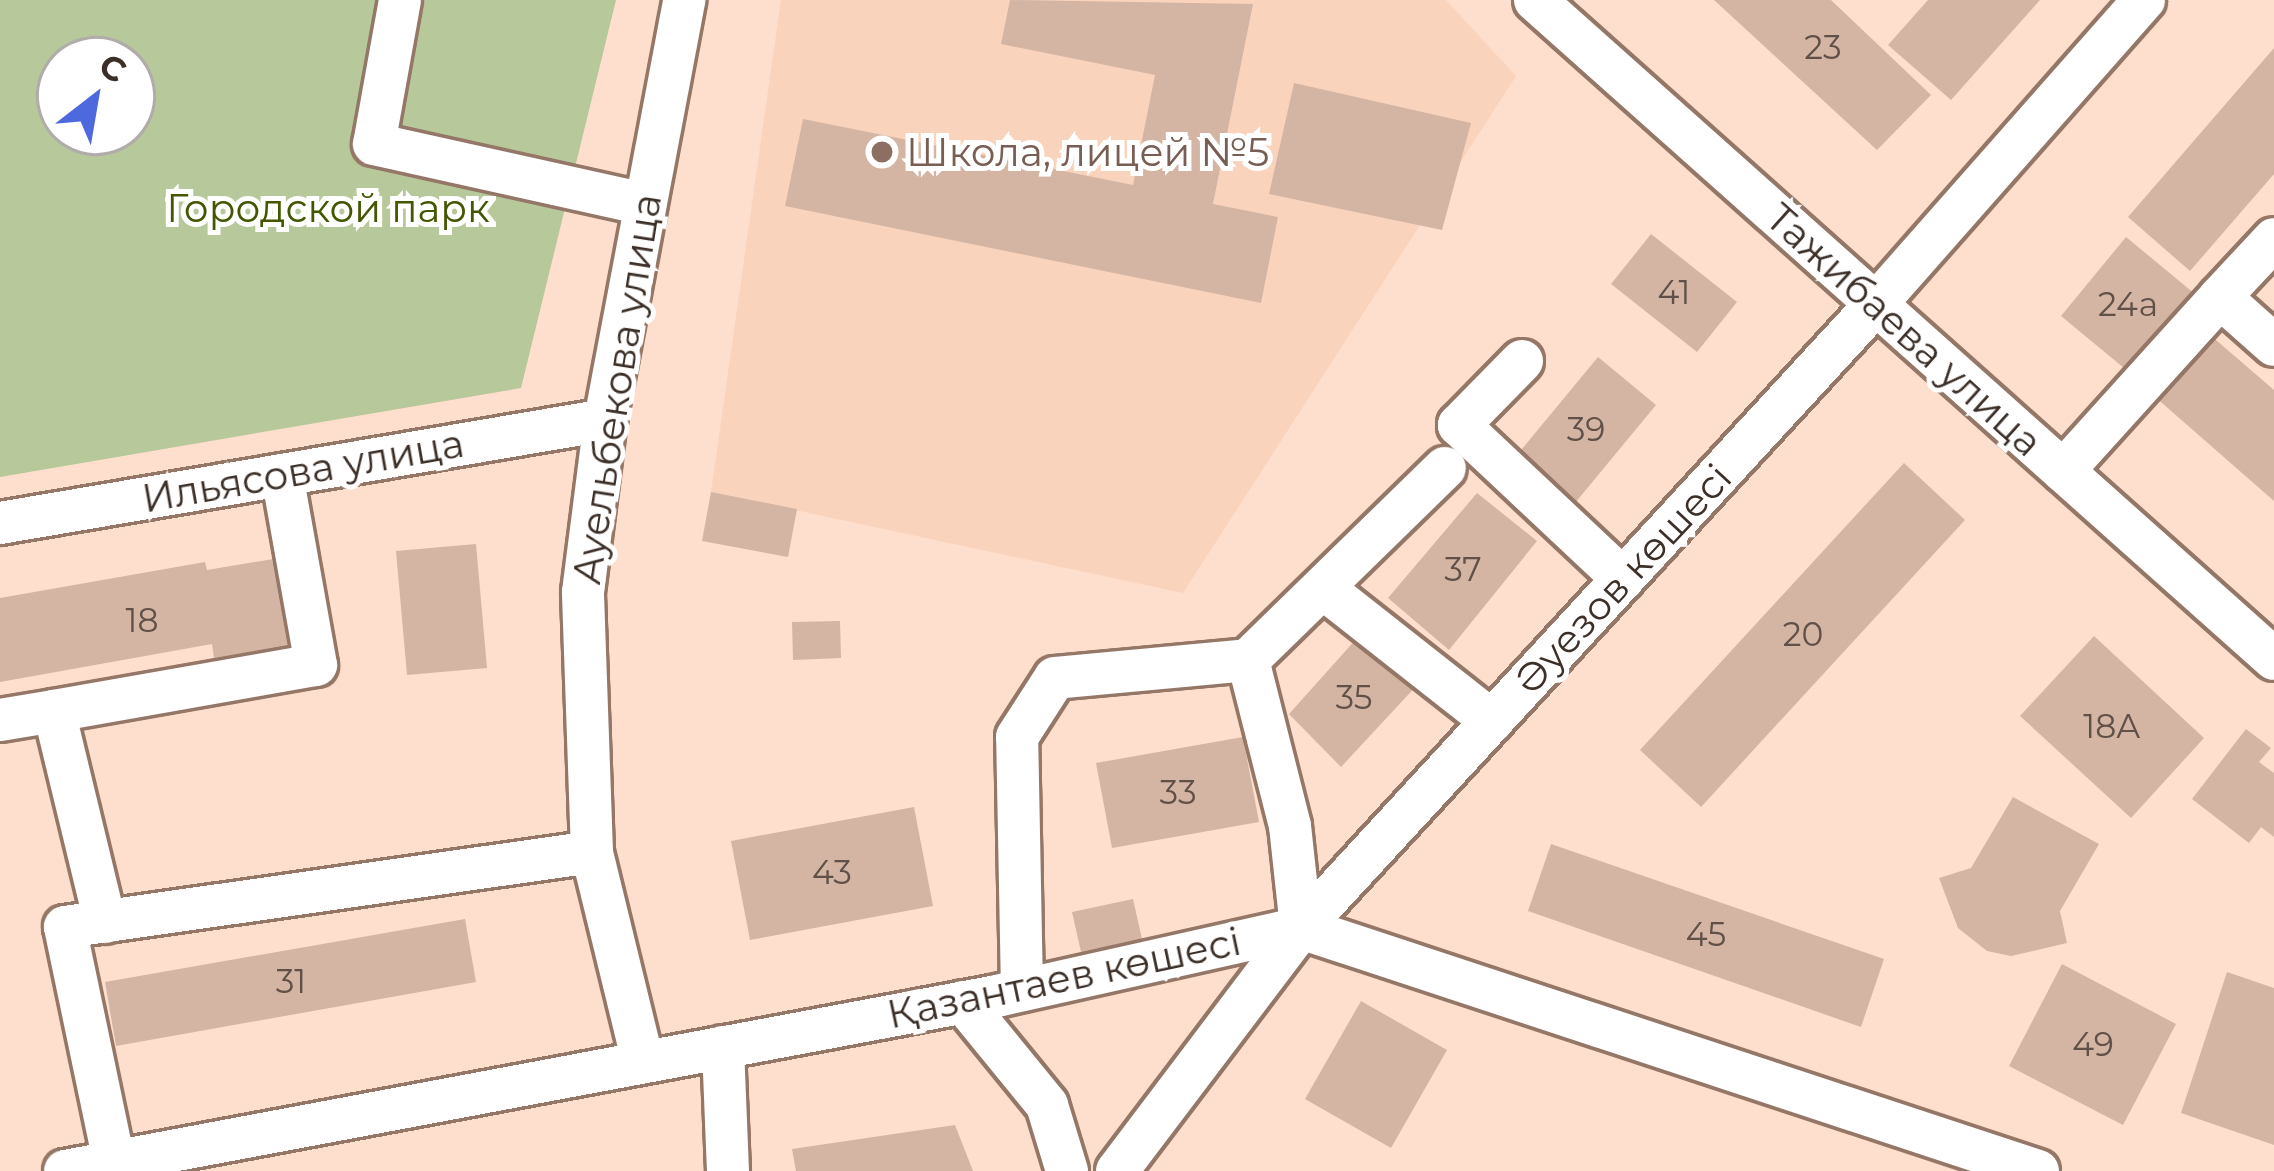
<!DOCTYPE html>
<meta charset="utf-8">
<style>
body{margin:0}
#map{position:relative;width:2274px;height:1171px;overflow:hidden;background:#fedecc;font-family:Montserrat,sans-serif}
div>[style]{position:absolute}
.built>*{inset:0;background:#fad3bd}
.green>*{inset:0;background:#b7c89b}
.building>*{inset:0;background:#d4b5a4}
.roads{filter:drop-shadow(3px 0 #947767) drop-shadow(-3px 0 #947767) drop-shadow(0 3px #947767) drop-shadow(0 -3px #947767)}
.minor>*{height:42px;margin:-21px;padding:0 21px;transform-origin:21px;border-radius:21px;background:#fff}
.dots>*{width:33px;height:33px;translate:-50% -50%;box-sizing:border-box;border:6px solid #fff;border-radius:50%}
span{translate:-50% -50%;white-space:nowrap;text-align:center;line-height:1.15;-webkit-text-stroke:10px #fff;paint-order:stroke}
.number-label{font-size:33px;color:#615047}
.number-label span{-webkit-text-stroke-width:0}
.education-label{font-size:39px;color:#785e54}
.left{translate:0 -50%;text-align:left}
.park-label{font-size:39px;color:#425700}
.street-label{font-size:39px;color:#3b2f28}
.north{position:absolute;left:36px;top:36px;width:120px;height:120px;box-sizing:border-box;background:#fff;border:3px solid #b1aca9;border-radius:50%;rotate:31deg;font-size:33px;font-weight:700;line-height:48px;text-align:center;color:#3b2f28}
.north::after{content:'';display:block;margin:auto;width:42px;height:54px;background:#4e69dd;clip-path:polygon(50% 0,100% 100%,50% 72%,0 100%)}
</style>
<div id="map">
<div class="built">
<i style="clip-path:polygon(781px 0,1446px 0,1516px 76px,1183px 593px,711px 492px)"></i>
</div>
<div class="green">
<i style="clip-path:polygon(evenodd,0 0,616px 0,521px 388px,0 477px,0 0,60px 60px,132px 60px,132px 132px,60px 132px,60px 60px)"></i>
</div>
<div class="building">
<i style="clip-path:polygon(1010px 0,1253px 4px,1213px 204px,1278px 217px,1261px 303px,785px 206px,803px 119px,1133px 185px,1155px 75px,1001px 44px)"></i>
<i style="clip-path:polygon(1714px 0,1831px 0,1931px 95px,1877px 150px)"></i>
<i style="clip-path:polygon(1928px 0,2040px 0,1951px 100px,1888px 45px)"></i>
<i style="clip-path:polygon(2274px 48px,2274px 174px,2190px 271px,2128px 217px)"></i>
<i style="clip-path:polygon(1294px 83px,1471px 123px,1442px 230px,1269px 194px)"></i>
<i style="clip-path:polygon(1651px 234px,1737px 302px,1697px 352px,1611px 284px)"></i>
<i style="clip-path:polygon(2126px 237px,2195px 294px,2130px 373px,2061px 316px)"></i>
<i style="clip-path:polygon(2209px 334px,2274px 390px,2274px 501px,2154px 396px)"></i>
<i style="clip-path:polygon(1598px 357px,1656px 405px,1575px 503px,1517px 455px)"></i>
<i style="clip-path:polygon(1904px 463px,1965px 520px,1701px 807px,1640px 750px)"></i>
<i style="clip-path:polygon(711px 492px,797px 509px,788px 557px,702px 541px)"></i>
<i style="clip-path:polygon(1477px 493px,1537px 541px,1449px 650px,1388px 598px)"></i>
<i style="clip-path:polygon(476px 544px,487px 668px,407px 675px,396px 551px)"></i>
<i style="clip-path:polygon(273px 559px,288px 646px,214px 658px,212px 644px,0 682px,0 598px,205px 562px,207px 570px)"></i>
<i style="clip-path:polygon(840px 621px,841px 658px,793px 660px,792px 622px)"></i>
<i style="clip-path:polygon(2094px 636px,2204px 738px,2131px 818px,2020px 716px)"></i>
<i style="clip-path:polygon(1358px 637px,1420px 682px,1341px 767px,1289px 714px)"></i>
<i style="clip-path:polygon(2246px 729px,2271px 748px,2259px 762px,2274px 773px,2274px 837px,2261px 827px,2249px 843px,2192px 799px)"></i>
<i style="clip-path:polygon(1243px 737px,1259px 822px,1112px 848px,1096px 763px)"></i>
<i style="clip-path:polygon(2013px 797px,2099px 844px,2060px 911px,2067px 943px,2011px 956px,1987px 951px,1958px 928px,1939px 878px,1971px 868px)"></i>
<i style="clip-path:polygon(914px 807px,933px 906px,750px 940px,731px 841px)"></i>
<i style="clip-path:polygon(1551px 844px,1884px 959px,1861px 1027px,1528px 911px)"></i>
<i style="clip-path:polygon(1133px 899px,1142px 939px,1081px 952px,1072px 912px)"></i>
<i style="clip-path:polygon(465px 919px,476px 982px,116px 1046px,105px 982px)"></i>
<i style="clip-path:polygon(2062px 964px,2176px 1024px,2123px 1125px,2009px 1066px)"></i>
<i style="clip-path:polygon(2227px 972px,2274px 988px,2274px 1145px,2181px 1113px)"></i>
<i style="clip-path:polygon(1361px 1001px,1447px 1050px,1391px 1148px,1305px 1099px)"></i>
<i style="clip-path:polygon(955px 1125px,973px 1171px,796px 1171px,792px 1149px)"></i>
</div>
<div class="roads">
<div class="minor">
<i style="left:400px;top:0;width:146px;rotate:100.2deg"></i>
<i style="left:374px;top:144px;width:278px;rotate:12.5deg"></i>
<i style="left:1535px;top:0;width:990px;rotate:41.72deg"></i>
<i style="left:2220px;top:297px;width:79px;rotate:-47deg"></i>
<i style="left:1522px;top:361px;width:90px;rotate:134.5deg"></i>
<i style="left:1459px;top:425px;width:225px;rotate:43.2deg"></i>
<i style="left:2063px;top:471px;width:234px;rotate:-47.9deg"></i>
<i style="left:2220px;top:297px;width:72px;rotate:41.6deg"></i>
<i style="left:0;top:523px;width:614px;rotate:-9.66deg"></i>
<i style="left:1323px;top:588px;width:215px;rotate:38.2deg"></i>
<i style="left:1248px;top:660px;width:171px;rotate:75.8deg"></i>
<i style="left:1290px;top:826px;width:103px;rotate:83.8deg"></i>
<i style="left:54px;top:711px;width:266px;rotate:-10deg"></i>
<i style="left:316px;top:665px;width:193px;rotate:-100.1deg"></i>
<i style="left:0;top:720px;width:55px;rotate:-9.5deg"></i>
<i style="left:54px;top:711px;width:217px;rotate:76.4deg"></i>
<i style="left:1022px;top:990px;width:253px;rotate:-91.1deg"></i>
<i style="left:1017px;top:737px;width:70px;rotate:-57.2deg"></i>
<i style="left:1055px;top:678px;width:194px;rotate:-5.3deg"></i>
<i style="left:1248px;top:660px;width:275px;rotate:-44.3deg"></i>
<i style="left:963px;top:1002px;width:133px;rotate:50.8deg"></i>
<i style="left:1047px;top:1105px;width:69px;rotate:73.1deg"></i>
<i style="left:723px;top:1047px;width:124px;rotate:87.7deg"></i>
<i style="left:643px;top:1062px;width:216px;rotate:-103.7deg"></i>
<i style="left:592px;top:852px;width:260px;rotate:-92deg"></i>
<i style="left:583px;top:592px;width:173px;rotate:-82.7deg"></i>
<i style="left:605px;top:420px;width:427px;rotate:-79.3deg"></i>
<i style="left:65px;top:1171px;width:948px;rotate:-10.63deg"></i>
<i style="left:997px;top:996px;width:312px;rotate:-12.6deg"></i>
<i style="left:1301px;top:928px;width:776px;rotate:18.25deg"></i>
<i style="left:116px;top:1171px;width:249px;rotate:-101.8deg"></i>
<i style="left:65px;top:927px;width:532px;rotate:-8.1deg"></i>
<i style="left:1117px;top:1171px;width:305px;rotate:-52.9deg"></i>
<i style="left:1301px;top:928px;width:847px;rotate:-47.34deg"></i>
<i style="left:1875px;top:305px;width:407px;rotate:-48.6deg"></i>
</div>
</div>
<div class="dots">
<i style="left:882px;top:152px;background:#8d6e63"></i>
</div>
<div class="number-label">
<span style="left:1823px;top:48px">23</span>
<span style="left:1674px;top:293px">41</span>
<span style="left:2128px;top:305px">24а</span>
<span style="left:1586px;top:430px">39</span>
<span style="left:1463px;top:570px">37</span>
<span style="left:142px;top:621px">18</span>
<span style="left:1803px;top:635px">20</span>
<span style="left:1354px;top:698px">35</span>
<span style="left:2112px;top:727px">18А</span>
<span style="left:1178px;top:793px">33</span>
<span style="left:832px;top:873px">43</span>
<span style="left:1706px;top:935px">45</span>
<span style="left:291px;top:982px">31</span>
<span style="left:2093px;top:1045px">49</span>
</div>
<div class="education-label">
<span class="left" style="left:906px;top:152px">Школа, лицей №5</span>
</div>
<div class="park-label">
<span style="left:328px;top:208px">Городской парк</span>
</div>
<div class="street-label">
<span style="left:1904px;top:330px;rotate:42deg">Тажибаева улица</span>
<span style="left:617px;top:389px;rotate:-81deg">Ауельбекова улица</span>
<span style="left:303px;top:471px;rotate:-10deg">Ильясова улица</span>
<span style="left:1623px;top:579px;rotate:-47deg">Әуезов көшесі</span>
<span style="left:1064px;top:978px;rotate:-12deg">Қазантаев көшесі</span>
</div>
<div class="north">С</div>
</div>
